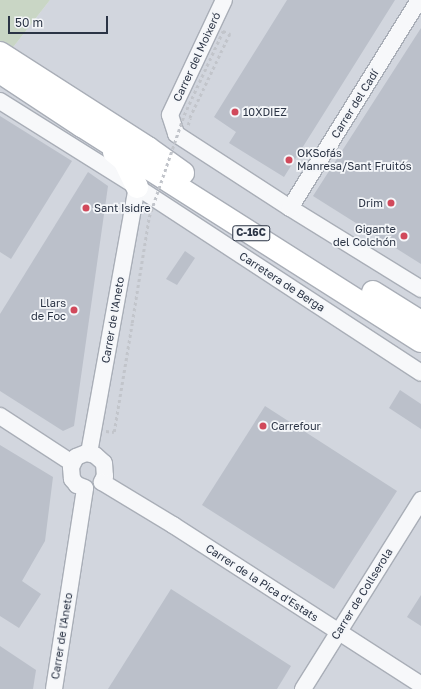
<!DOCTYPE html>
<meta charset="utf-8">
<style>
body{margin:0}
#map{position:relative;width:421px;height:689px;overflow:hidden;background:#e4e7ec;font-family:"Golos Text",sans-serif}
div>[style]{position:absolute}
.built>*{inset:0;background:#d2d6de}
.green>*{inset:0;background:#c9d6c5}
.building>*{inset:0;background:#bbc0ca}
.path>*{height:2.5px;margin-top:-1.25px;transform-origin:0;background:repeating-linear-gradient(90deg,#c2c5cb 0 3px,transparent 0 6px)}
.roads{filter:drop-shadow(1px 0 #a9aeb7) drop-shadow(-1px 0 #a9aeb7) drop-shadow(0 1px #a9aeb7) drop-shadow(0 -1px #a9aeb7)}
.street>*{height:16px;margin:-8px;padding:0 8px;transform-origin:8px;border-radius:8px;background:#f7f8fa}
.primary>*{height:22px;margin:-11px;padding:0 11px;transform-origin:11px;border-radius:11px;background:#fff}
.path-bridge>*{height:2.5px;margin-top:-1.25px;transform-origin:0;background:repeating-linear-gradient(90deg,#c2c5cb 0 3px,transparent 0 6px)}
.dots>*{width:11px;height:11px;translate:-50% -50%;box-sizing:border-box;border:2px solid #f4f6f9;border-radius:50%}
span{translate:-50% -50%;white-space:nowrap;text-align:center;line-height:1.15;-webkit-text-stroke:3.5px #f4f6f9;paint-order:stroke}
.shield-label span{padding:1px 3px;background:#f4f6f9;border:1px solid;border-radius:3px;-webkit-text-stroke-width:0}
.shield-label{font-size:10px;color:#2b3445;font-weight:700}
.street-label{font-size:11px;color:#2b3445}
.poi-label{font-size:11px;color:#2b3445}
.left{translate:0 -50%;text-align:left}
.right{translate:-100% -50%;text-align:right}
.scale{position:absolute;left:8px;top:16px;width:100px;height:18px;box-sizing:border-box;border:2px solid #2b3445;border-top:0;padding-left:5px;font-size:12px;line-height:14px;white-space:nowrap;color:#2b3445;-webkit-text-stroke:3px #f4f6f9;paint-order:stroke}
</style>
<div id="map">
<div class="built">
<i style="clip-path:polygon(50px 0,421px 0,421px 689px,0 689px,0 64px)"></i>
</div>
<div class="green">
<i style="clip-path:polygon(0 0,50px 0,0 64px)"></i>
</div>
<div class="building">
<i style="clip-path:polygon(287px 0,395px 0,284px 177px,229px 143px,236px 132px,214px 117px)"></i>
<i style="clip-path:polygon(421px 28px,421px 264px,313px 196px)"></i>
<i style="clip-path:polygon(0 116px,72px 161px,11px 259px,0 252px)"></i>
<i style="clip-path:polygon(88px 172px,108px 186px,74px 426px,63px 431px,0 391px,0 314px)"></i>
<i style="clip-path:polygon(185px 251px,195px 258px,177px 285px,166px 279px)"></i>
<i style="clip-path:polygon(400px 390px,421px 404px,421px 429px,389px 408px)"></i>
<i style="clip-path:polygon(265px 406px,397px 491px,334px 589px,202px 505px)"></i>
<i style="clip-path:polygon(0 445px,53px 477px,45px 541px,22px 581px,41px 594px,19px 628px,0 616px)"></i>
<i style="clip-path:polygon(171px 589px,291px 666px,277px 689px,108px 689px)"></i>
<i style="clip-path:polygon(421px 595px,421px 626px,407px 617px)"></i>
<i style="clip-path:polygon(0 646px,36px 670px,33px 689px,0 689px)"></i>
</div>
<div class="path">
<i style="left:188px;top:125px;width:7px;rotate:-74deg"></i>
<i style="left:106px;top:431px;width:8px;rotate:7deg"></i>
<i style="left:114px;top:432px;width:110px;rotate:-80.6deg"></i>
</div>
<div class="roads">
<div class="street">
<i style="left:224px;top:0;width:127px;rotate:115.2deg"></i>
<i style="left:170px;top:115px;width:20px;rotate:72deg"></i>
<i style="left:176px;top:134px;width:136px;rotate:33deg"></i>
<i style="left:290px;top:208px;width:154px;rotate:31.7deg"></i>
<i style="left:0;top:101px;width:162px;rotate:32.1deg"></i>
<i style="left:137px;top:187px;width:339px;rotate:33.2deg"></i>
<i style="left:290px;top:208px;width:245px;rotate:-58.2deg"></i>
<i style="left:0;top:416px;width:86px;rotate:33.1deg"></i>
<i style="left:89px;top:453px;width:270px;rotate:-79.8deg"></i>
<i style="left:54px;top:689px;width:203px;rotate:-81.2deg"></i>
<i style="left:85px;top:488px;width:9px;rotate:-159deg"></i>
<i style="left:77px;top:485px;width:8px;rotate:-130deg"></i>
<i style="left:72px;top:479px;width:12px;rotate:-95deg"></i>
<i style="left:71px;top:467px;width:11px;rotate:-63deg"></i>
<i style="left:76px;top:457px;width:11px;rotate:-22deg"></i>
<i style="left:86px;top:453px;width:9px;rotate:13deg"></i>
<i style="left:95px;top:455px;width:12px;rotate:42deg"></i>
<i style="left:104px;top:463px;width:13px;rotate:86deg"></i>
<i style="left:105px;top:476px;width:7px;rotate:117deg"></i>
<i style="left:102px;top:482px;width:83px;rotate:31.2deg"></i>
<i style="left:173px;top:525px;width:295px;rotate:32.8deg"></i>
<i style="left:303px;top:689px;width:223px;rotate:-58deg"></i>
</div>
<div class="primary">
<i style="left:0;top:53px;width:176px;rotate:32.7deg"></i>
<i style="left:148px;top:148px;width:43px;rotate:35.5deg"></i>
<i style="left:0;top:72px;width:98px;rotate:33.4deg"></i>
<i style="left:82px;top:126px;width:401px;rotate:32.4deg"></i>
<i style="left:114px;top:152px;width:13px;rotate:39deg"></i>
<i style="left:124px;top:160px;width:30px;rotate:64deg"></i>
<i style="left:373px;top:292px;width:57px;rotate:32deg"></i>
</div>
</div>
<div class="path-bridge">
<i style="left:132px;top:323px;width:107px;rotate:-80.9deg"></i>
<i style="left:149px;top:217px;width:108px;rotate:-71.1deg"></i>
<i style="left:184px;top:115px;width:93px;rotate:-65.1deg"></i>
<i style="left:223px;top:31px;width:8px;rotate:23deg"></i>
<i style="left:230px;top:34px;width:93px;rotate:115.5deg"></i>
</div>
<div class="dots">
<i style="left:235px;top:112px;background:#d1495b"></i>
<i style="left:289px;top:160px;background:#d1495b"></i>
<i style="left:391px;top:203px;background:#d1495b"></i>
<i style="left:86px;top:208px;background:#d1495b"></i>
<i style="left:404px;top:236px;background:#d1495b"></i>
<i style="left:74px;top:310px;background:#d1495b"></i>
<i style="left:263px;top:426px;background:#d1495b"></i>
</div>
<div class="shield-label">
<span style="left:251px;top:233px">C-16C</span>
</div>
<div class="street-label">
<span style="left:197px;top:57px;rotate:-65deg">Carrer del Moixeró</span>
<span style="left:355px;top:104px;rotate:-58deg">Carrer del Cadí</span>
<span style="left:282px;top:282px;rotate:33deg">Carretera de Berga</span>
<span style="left:113px;top:320px;rotate:-80deg">Carrer de l'Aneto</span>
<span style="left:262px;top:583px;rotate:33deg">Carrer de la Pica d'Estats</span>
<span style="left:362px;top:594px;rotate:-58deg">Carrer de Collserola</span>
<span style="left:62px;top:636px;rotate:-81deg">Carrer de l'Aneto</span>
</div>
<div class="poi-label">
<span class="left" style="left:243px;top:112px">10XDIEZ</span>
<span class="left" style="left:297px;top:160px">OKSofás<br>Manresa/Sant Fruitós</span>
<span class="right" style="left:383px;top:203px">Drim</span>
<span class="left" style="left:94px;top:208px">Sant Isidre</span>
<span class="right" style="left:396px;top:236px">Gigante<br>del Colchón</span>
<span class="right" style="left:66px;top:310px">Llars<br>de Foc</span>
<span class="left" style="left:271px;top:426px">Carrefour</span>
</div>
<div class="scale">50 m</div>
</div>
